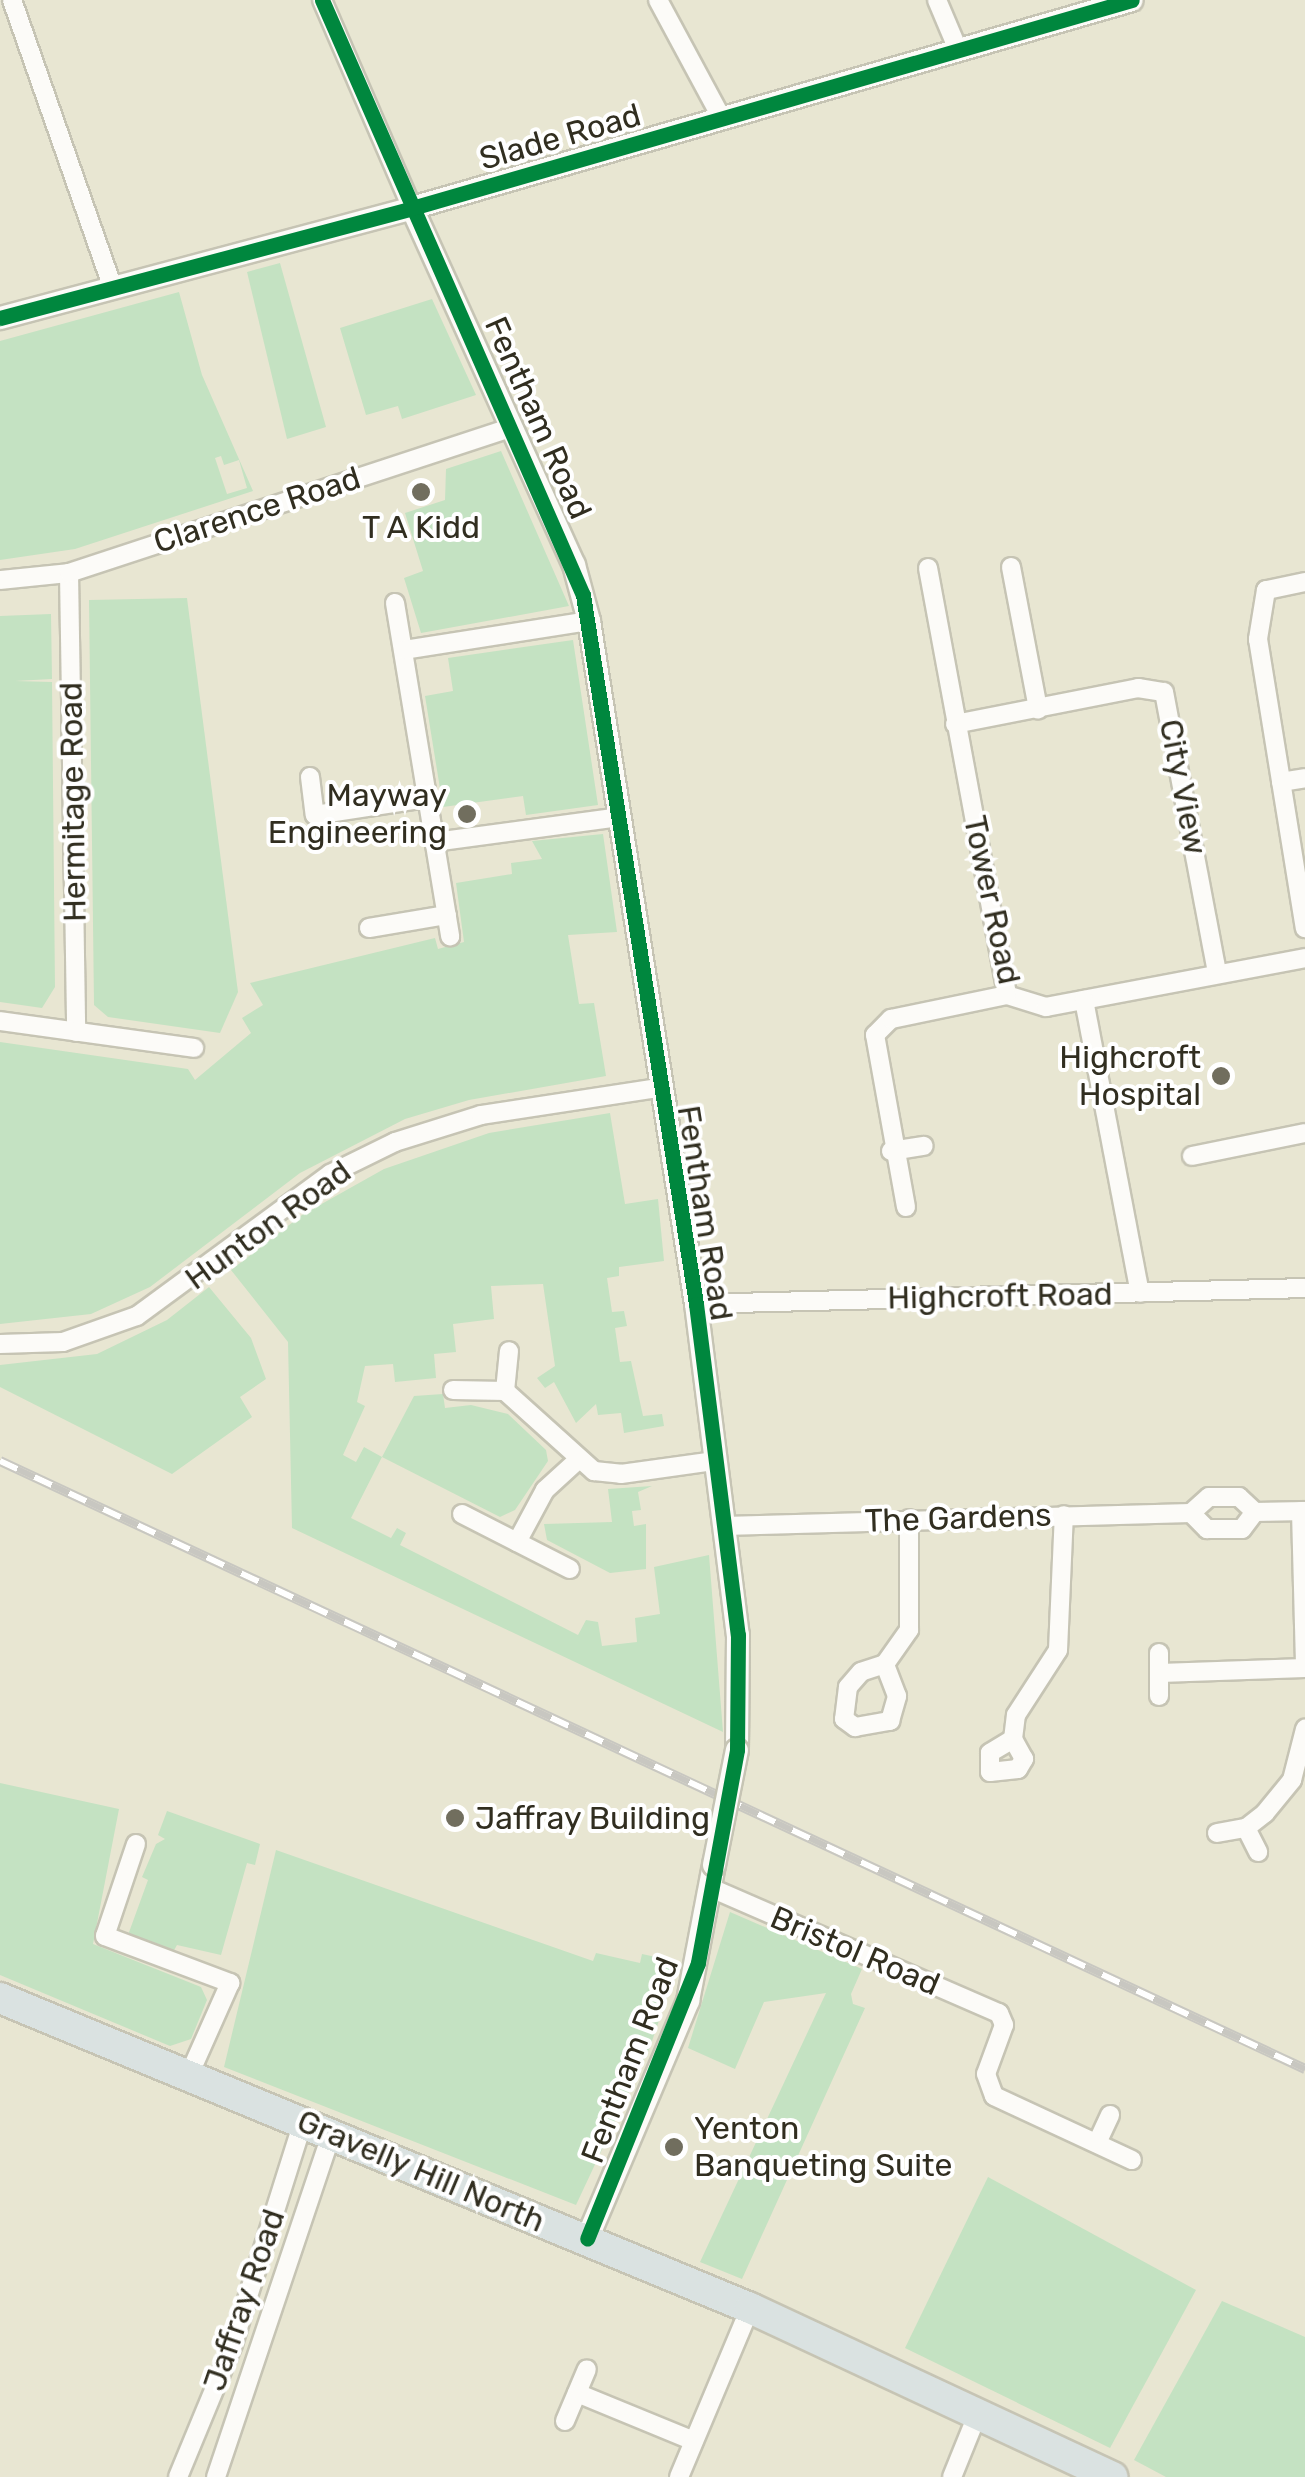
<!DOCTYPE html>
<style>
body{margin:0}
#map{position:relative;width:1305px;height:2477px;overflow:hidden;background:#e8e6d2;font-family:Rubik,sans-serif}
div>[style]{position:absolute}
.green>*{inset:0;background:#c4e2c2}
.roads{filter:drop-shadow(2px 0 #c6c4b4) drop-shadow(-2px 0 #c6c4b4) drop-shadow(0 2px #c6c4b4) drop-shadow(0 -2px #c6c4b4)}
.minor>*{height:18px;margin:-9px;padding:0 9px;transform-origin:9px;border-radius:9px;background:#fcfbf8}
.tertiary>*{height:22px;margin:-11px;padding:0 11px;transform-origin:11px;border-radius:11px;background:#fcfbf8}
.primary>*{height:30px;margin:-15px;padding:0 15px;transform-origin:15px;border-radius:15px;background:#dae2e1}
.rail>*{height:10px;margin-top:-5px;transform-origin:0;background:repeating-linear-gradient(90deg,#fff 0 19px,#c8c7c1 0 38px);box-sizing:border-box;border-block:2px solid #c8c7c1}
.bridges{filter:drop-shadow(2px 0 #c6c4b4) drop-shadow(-2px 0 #c6c4b4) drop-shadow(0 2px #c6c4b4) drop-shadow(0 -2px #c6c4b4)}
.tertiary-bridge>*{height:22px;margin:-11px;padding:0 11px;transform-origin:11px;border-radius:11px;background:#fcfbf8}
.cycleway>*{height:15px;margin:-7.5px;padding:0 7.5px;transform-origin:7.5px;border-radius:7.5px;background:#00873e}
.dots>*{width:28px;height:28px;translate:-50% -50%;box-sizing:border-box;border:5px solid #fff;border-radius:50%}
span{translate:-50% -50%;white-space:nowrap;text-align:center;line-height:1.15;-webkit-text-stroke:8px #fff;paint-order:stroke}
.street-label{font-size:32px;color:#312e20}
.poi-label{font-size:32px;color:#312e20}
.right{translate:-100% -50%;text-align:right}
.left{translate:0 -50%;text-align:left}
</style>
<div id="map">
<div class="green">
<i style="clip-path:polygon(280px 263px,326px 427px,287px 439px,247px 272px)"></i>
<i style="clip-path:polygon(evenodd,179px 292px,202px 375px,253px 491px,75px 549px,0 560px,0 341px,179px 292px,221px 456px,224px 465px,239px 460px,247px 488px,227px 494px,215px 458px,221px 456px)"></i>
<i style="clip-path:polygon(432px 299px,476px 395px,402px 419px,398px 406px,366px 415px,340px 328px)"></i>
<i style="clip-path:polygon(501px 451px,569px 606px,421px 633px,404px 578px,423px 571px,405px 513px,445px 500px,446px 469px)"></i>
<i style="clip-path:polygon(187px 598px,238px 992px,220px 1033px,108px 1017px,94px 1005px,89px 600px)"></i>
<i style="clip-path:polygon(51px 614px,52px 679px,15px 681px,52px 682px,55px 987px,42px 1008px,0 1002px,0 616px)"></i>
<i style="clip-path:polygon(573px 640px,598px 805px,526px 815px,523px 796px,443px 807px,425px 696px,453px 691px,448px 658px)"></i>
<i style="clip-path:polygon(603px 834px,617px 932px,568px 935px,579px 1004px,594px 1003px,606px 1076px,469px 1100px,405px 1119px,300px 1173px,150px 1287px,91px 1314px,0 1324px,0 1042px,188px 1069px,195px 1080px,251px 1033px,242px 1018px,263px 1005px,250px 983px,435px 938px,438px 949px,464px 942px,456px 883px,512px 874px,511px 863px,542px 859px,532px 841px)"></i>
<i style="clip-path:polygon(610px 1113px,625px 1204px,658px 1199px,664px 1261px,619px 1267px,619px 1276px,607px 1278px,612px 1312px,624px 1311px,627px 1326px,615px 1328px,620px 1362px,631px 1361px,643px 1416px,662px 1414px,664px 1426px,624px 1433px,621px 1413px,598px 1415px,596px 1404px,576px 1423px,554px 1382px,545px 1388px,537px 1378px,555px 1366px,543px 1284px,491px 1286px,494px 1319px,453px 1324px,456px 1352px,434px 1354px,436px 1378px,395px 1382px,393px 1364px,365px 1366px,357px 1402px,365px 1406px,343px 1455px,356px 1462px,364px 1447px,382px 1457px,414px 1396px,443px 1394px,445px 1408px,471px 1405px,508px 1414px,546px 1450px,548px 1461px,515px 1510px,500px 1517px,382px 1457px,351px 1518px,391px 1538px,397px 1528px,406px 1533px,400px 1545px,578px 1635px,586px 1620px,598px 1622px,602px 1646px,637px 1642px,635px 1618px,660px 1614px,654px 1567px,709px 1555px,723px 1732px,292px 1528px,288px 1342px,231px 1270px,302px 1215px,384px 1169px,489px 1133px)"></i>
<i style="clip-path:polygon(209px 1287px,251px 1338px,266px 1379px,240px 1397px,252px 1417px,172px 1474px,0 1387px,0 1365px,97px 1354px,167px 1320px)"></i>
<i style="clip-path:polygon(652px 1486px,638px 1492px,641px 1510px,632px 1511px,634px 1526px,646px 1524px,646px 1569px,610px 1573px,547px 1540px,544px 1524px,612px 1522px,608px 1489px)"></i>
<i style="clip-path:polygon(0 1783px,119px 1809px,93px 1944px,201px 1987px,207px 2000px,191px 2039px,170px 2046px,0 1975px)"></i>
<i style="clip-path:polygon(167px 1811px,260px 1844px,255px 1865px,247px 1863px,221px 1955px,177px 1945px,173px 1952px,128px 1935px,148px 1880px,142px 1877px,156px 1844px,165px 1839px,158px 1835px)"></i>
<i style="clip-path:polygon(276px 1850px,593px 1961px,596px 1953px,640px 1963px,642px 1954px,679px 1962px,650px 2047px,576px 2205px,224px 2067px)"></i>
<i style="clip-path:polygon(730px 1912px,862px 1969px,851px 1994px,853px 2004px,865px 2008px,742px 2279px,700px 2262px,826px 1993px,764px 2002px,735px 2069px,688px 2048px)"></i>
<i style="clip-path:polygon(988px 2177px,1196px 2290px,1110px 2448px,905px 2348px)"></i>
<i style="clip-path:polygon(1222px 2301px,1305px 2337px,1305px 2477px,1166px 2477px,1134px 2460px)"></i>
</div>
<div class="roads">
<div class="minor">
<i style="left:12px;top:0;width:303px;rotate:70.7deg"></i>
<i style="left:322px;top:0;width:227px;rotate:66.6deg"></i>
<i style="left:658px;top:0;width:135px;rotate:61.7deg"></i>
<i style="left:937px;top:0;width:56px;rotate:67.1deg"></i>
<i style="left:1011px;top:567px;width:145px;rotate:79.2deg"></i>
<i style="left:928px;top:568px;width:434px;rotate:79.5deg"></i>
<i style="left:1007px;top:995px;width:41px;rotate:17.1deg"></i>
<i style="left:1046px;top:1007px;width:264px;rotate:-10.7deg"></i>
<i style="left:69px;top:573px;width:459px;rotate:89.1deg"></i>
<i style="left:0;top:580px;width:69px;rotate:-5.8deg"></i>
<i style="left:69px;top:573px;width:466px;rotate:-18.2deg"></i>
<i style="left:1305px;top:582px;width:40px;rotate:168deg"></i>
<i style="left:1266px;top:590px;width:50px;rotate:99.3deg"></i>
<i style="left:1258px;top:639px;width:293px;rotate:80.8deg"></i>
<i style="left:395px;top:603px;width:338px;rotate:80.6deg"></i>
<i style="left:404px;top:650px;width:187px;rotate:-8.9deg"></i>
<i style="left:955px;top:724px;width:187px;rotate:-11.1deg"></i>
<i style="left:1138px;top:688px;width:26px;rotate:9deg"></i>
<i style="left:1164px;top:692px;width:286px;rotate:79.3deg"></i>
<i style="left:310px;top:777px;width:38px;rotate:83deg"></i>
<i style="left:315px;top:815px;width:114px;rotate:-8.6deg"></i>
<i style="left:1281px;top:782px;width:24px;rotate:-9deg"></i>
<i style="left:435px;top:842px;width:188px;rotate:-7.7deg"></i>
<i style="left:369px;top:928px;width:79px;rotate:-9.5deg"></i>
<i style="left:1084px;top:1000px;width:298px;rotate:79.2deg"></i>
<i style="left:0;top:1021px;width:196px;rotate:7.9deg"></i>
<i style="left:891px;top:1151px;width:33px;rotate:-9deg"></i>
<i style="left:1192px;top:1156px;width:115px;rotate:-11.5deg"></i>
<i style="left:906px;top:1207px;width:175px;rotate:-100.2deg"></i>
<i style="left:875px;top:1035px;width:23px;rotate:-45deg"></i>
<i style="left:891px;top:1019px;width:118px;rotate:-11.7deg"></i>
<i style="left:696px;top:1304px;width:609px;rotate:-1.5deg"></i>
<i style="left:0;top:1344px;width:63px;rotate:-1.8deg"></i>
<i style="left:63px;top:1342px;width:78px;rotate:-19.4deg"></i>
<i style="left:137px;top:1316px;width:240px;rotate:-36.3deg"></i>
<i style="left:330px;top:1174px;width:72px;rotate:-26.2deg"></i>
<i style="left:395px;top:1142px;width:90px;rotate:-17.4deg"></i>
<i style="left:481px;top:1115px;width:179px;rotate:-8.7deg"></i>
<i style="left:453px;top:1390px;width:52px;rotate:1.1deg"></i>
<i style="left:505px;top:1391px;width:120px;rotate:42deg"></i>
<i style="left:594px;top:1471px;width:27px;rotate:6deg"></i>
<i style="left:621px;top:1474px;width:95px;rotate:-7.9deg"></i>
<i style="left:505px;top:1391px;width:40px;rotate:-84.3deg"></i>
<i style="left:1301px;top:1511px;width:151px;rotate:88.5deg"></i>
<i style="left:1191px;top:1513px;width:23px;rotate:45deg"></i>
<i style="left:1207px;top:1529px;width:35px"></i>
<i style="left:1242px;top:1529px;width:21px;rotate:-53deg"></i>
<i style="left:462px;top:1514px;width:121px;rotate:27deg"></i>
<i style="left:724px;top:1526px;width:467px;rotate:-1.6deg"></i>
<i style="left:1191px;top:1513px;width:24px;rotate:-42deg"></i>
<i style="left:1209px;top:1497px;width:30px"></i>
<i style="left:1239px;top:1497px;width:22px;rotate:43deg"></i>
<i style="left:1255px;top:1512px;width:50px;rotate:-1.1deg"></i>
<i style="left:517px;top:1542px;width:59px;rotate:-61.7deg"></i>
<i style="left:545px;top:1490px;width:45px;rotate:-42.3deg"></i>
<i style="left:885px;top:1664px;width:25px;rotate:162deg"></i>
<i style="left:861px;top:1672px;width:20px;rotate:131deg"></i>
<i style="left:848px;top:1687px;width:32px;rotate:97deg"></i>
<i style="left:844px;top:1719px;width:14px;rotate:36deg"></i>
<i style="left:855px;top:1727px;width:36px;rotate:-10deg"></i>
<i style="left:890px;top:1721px;width:26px;rotate:-74deg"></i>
<i style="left:897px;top:1696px;width:34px;rotate:-111deg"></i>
<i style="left:885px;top:1664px;width:42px;rotate:-54.8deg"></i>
<i style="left:909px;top:1630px;width:111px;rotate:-90deg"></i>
<i style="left:1160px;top:1673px;width:145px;rotate:-2deg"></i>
<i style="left:1159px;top:1696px;width:43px;rotate:-90deg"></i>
<i style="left:1013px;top:1739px;width:27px;rotate:149deg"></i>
<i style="left:990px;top:1753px;width:19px;rotate:90deg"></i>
<i style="left:990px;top:1772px;width:28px;rotate:-6deg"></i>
<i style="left:1018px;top:1769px;width:12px;rotate:-59deg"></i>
<i style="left:1024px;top:1759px;width:23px;rotate:-119deg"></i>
<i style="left:1013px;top:1739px;width:24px;rotate:-83deg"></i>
<i style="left:1016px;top:1715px;width:77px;rotate:-57.1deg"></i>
<i style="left:1058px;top:1650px;width:135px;rotate:-87.5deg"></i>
<i style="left:1246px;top:1828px;width:27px;rotate:63deg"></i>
<i style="left:1217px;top:1833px;width:29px;rotate:-10deg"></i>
<i style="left:1246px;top:1828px;width:24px;rotate:-38deg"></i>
<i style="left:1265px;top:1813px;width:43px;rotate:-50.7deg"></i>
<i style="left:1292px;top:1780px;width:53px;rotate:-75.7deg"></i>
<i style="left:136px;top:1844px;width:97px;rotate:108.6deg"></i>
<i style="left:105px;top:1936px;width:134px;rotate:20.6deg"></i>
<i style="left:230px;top:1983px;width:101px;rotate:114deg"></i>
<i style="left:711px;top:1888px;width:314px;rotate:23.5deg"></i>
<i style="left:999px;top:2013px;width:13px;rotate:67deg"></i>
<i style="left:1004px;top:2025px;width:52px;rotate:110.2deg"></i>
<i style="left:986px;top:2074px;width:23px;rotate:70deg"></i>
<i style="left:994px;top:2096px;width:152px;rotate:24.9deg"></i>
<i style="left:1097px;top:2143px;width:31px;rotate:-65deg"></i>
<i style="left:577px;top:2393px;width:126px;rotate:22.3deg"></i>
<i style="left:565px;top:2421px;width:56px;rotate:-67.1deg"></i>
<i style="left:178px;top:2477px;width:144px;rotate:-67.5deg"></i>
<i style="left:233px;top:2344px;width:233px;rotate:-72.5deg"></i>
<i style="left:216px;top:2477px;width:363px;rotate:-71.4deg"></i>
<i style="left:679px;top:2477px;width:183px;rotate:-67.2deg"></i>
<i style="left:952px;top:2477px;width:69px;rotate:-67.9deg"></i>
</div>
<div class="tertiary">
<i style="left:412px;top:208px;width:392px;rotate:65.6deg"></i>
<i style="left:574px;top:565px;width:58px;rotate:75deg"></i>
<i style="left:589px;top:621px;width:691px;rotate:81.1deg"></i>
<i style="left:696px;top:1304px;width:334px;rotate:82.8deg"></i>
<i style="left:738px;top:1635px;width:115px;rotate:90.5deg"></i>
<i style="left:0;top:318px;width:426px;rotate:-14.9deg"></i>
<i style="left:412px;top:208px;width:749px;rotate:-16.11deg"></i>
<i style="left:587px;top:2239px;width:259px;rotate:-67deg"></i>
<i style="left:688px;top:2001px;width:138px;rotate:-79.2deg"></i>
</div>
<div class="primary">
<i style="left:0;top:1998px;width:812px;rotate:22.46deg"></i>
<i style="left:750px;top:2308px;width:400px;rotate:25deg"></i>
</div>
</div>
<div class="rail">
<i style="left:0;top:1461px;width:1440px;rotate:24.98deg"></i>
</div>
<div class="bridges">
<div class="tertiary-bridge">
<i style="left:714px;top:1865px;width:117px;rotate:-78.7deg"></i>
</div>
</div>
<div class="cycleway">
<i style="left:322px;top:0;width:650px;rotate:66.32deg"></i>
<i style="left:583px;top:595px;width:718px;rotate:80.94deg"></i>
<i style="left:696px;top:1304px;width:334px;rotate:82.8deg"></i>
<i style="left:738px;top:1635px;width:115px;rotate:90.5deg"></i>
<i style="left:737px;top:1750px;width:217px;rotate:100.4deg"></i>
<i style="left:698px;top:1963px;width:297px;rotate:111.9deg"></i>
<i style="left:0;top:318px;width:426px;rotate:-14.9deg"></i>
<i style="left:412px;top:208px;width:749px;rotate:-16.11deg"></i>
</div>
<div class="dots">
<i style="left:421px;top:492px;background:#716e5e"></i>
<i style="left:467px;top:814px;background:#716e5e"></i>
<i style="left:1221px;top:1076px;background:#716e5e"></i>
<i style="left:455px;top:1818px;background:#716e5e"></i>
<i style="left:674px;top:2147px;background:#716e5e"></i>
</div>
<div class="street-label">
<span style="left:560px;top:137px;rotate:-16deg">Slade Road</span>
<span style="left:538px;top:418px;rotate:66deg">Fentham Road</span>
<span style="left:257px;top:510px;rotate:-18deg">Clarence Road</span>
<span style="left:1183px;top:787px;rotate:79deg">City View</span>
<span style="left:73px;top:802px;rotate:-91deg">Hermitage Road</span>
<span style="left:992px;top:900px;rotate:78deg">Tower Road</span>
<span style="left:705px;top:1213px;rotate:81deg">Fentham Road</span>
<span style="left:268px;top:1225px;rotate:-36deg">Hunton Road</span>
<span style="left:1000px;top:1296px;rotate:-1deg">Highcroft Road</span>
<span style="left:958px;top:1518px;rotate:-2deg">The Gardens</span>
<span style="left:855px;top:1951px;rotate:23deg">Bristol Road</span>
<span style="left:630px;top:2060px;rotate:-69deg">Fentham Road</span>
<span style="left:421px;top:2171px;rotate:23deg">Gravelly Hill North</span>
<span style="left:244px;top:2300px;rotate:-71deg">Jaffray Road</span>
</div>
<div class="poi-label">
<span style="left:421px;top:527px">T A Kidd</span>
<span class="right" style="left:447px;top:814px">Mayway<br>Engineering</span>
<span class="right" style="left:1201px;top:1076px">Highcroft<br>Hospital</span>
<span class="left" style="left:475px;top:1818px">Jaffray Building</span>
<span class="left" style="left:694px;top:2147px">Yenton<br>Banqueting Suite</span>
</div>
</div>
